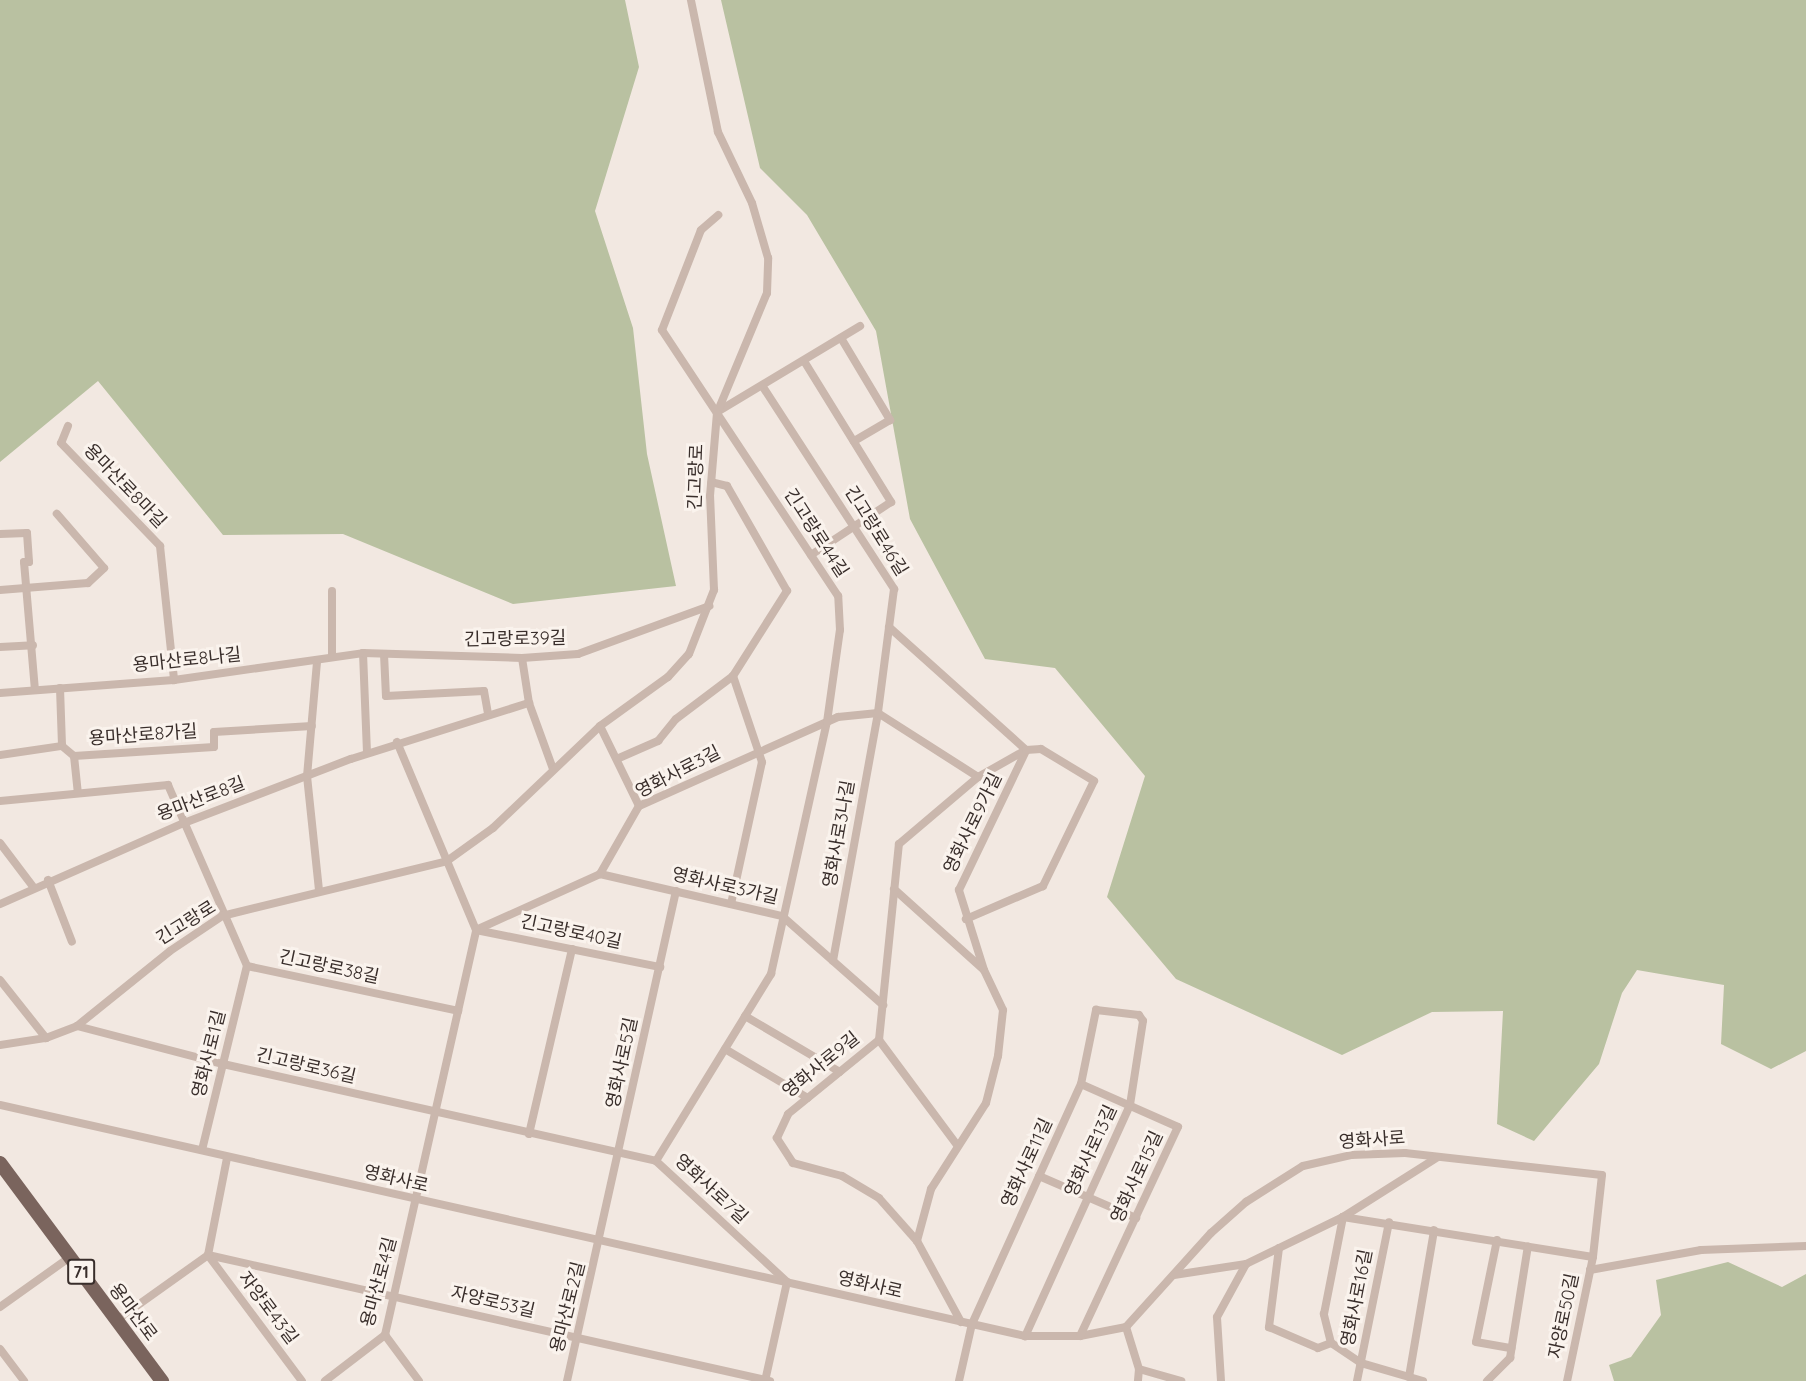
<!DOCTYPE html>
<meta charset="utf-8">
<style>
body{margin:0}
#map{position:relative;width:1806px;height:1381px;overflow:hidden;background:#f2e8e1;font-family:Quicksand,"Noto Sans KR",sans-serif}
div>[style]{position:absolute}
.green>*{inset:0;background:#b9c1a1}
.minor>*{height:8px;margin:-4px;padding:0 4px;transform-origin:4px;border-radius:4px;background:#cab7ad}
.primary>*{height:14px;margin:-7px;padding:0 7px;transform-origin:7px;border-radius:7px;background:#7a645d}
span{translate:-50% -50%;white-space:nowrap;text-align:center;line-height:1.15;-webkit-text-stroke:6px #faf3ed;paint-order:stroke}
.shield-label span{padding:2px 4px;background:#faf3ed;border:2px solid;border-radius:4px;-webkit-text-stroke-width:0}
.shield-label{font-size:16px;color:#392e2b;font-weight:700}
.street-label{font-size:18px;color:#392e2b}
</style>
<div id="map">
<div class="green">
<i style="clip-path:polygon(0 0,625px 0,639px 67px,595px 211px,633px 328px,647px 454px,676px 586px,513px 604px,343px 534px,223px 535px,98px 381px,0 462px)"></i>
<i style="clip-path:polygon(721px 0,1806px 0,1806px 1051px,1771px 1069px,1721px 1044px,1724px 985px,1637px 970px,1622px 993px,1599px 1064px,1534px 1141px,1497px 1124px,1503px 1011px,1432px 1012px,1342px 1055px,1176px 979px,1107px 897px,1145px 776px,1055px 668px,985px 659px,910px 519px,876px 331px,807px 215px,760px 168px)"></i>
<i style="clip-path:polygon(1728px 1262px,1782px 1287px,1806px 1274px,1806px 1381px,1614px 1381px,1609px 1365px,1631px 1357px,1661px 1315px,1656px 1280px)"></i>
</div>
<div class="minor">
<i style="left:841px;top:338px;width:96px;rotate:59.1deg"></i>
<i style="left:890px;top:420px;width:42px;rotate:149.7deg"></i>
<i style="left:804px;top:361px;width:166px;rotate:58.3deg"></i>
<i style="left:891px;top:502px;width:96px;rotate:146.5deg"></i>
<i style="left:763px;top:387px;width:241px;rotate:57deg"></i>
<i style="left:894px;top:589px;width:125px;rotate:97.4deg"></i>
<i style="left:878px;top:713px;width:252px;rotate:100.3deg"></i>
<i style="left:717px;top:412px;width:167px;rotate:-31deg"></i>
<i style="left:68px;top:426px;width:18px;rotate:112deg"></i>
<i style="left:61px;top:443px;width:143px;rotate:46.1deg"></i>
<i style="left:160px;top:546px;width:135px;rotate:84deg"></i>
<i style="left:0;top:534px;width:27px;rotate:-2deg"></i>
<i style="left:27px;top:533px;width:29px;rotate:86deg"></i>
<i style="left:29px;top:562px;width:5px;rotate:180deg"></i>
<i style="left:24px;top:562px;width:128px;rotate:85.1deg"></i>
<i style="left:0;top:590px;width:88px;rotate:-4.5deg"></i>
<i style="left:88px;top:583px;width:22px;rotate:-43deg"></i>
<i style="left:104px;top:568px;width:72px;rotate:-131deg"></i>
<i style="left:332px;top:591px;width:66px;rotate:90deg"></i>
<i style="left:889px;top:627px;width:184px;rotate:41.9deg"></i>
<i style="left:0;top:647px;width:33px;rotate:-3deg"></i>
<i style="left:363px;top:653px;width:100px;rotate:87.7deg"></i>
<i style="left:384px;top:654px;width:42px;rotate:87.3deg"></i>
<i style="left:386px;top:696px;width:98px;rotate:-2.9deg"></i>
<i style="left:484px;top:691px;width:22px;rotate:80deg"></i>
<i style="left:522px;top:658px;width:46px;rotate:81.2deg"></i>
<i style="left:529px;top:703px;width:70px;rotate:70deg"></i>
<i style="left:317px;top:662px;width:114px;rotate:95deg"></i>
<i style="left:307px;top:776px;width:116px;rotate:84deg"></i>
<i style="left:60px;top:688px;width:58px;rotate:88deg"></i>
<i style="left:0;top:693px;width:174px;rotate:-4.3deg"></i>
<i style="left:174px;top:680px;width:191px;rotate:-8.1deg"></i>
<i style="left:363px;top:653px;width:159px;rotate:1.8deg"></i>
<i style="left:522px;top:658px;width:56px;rotate:-4.1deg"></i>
<i style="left:578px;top:654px;width:140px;rotate:-20.1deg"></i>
<i style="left:600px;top:726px;width:89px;rotate:64deg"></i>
<i style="left:0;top:755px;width:63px;rotate:-8.3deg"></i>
<i style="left:62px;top:746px;width:16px;rotate:40deg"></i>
<i style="left:74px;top:756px;width:140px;rotate:-3.7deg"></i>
<i style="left:214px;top:747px;width:15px;rotate:-90deg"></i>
<i style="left:214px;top:732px;width:98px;rotate:-3.5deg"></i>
<i style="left:74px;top:756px;width:36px;rotate:84deg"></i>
<i style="left:619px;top:758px;width:43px;rotate:-23.6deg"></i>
<i style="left:658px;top:741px;width:28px;rotate:-51deg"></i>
<i style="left:676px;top:719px;width:71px;rotate:-37deg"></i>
<i style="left:733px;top:676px;width:101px;rotate:-57.6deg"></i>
<i style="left:787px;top:591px;width:121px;rotate:-119.7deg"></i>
<i style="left:727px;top:486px;width:16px;rotate:-166deg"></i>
<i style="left:0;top:801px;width:169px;rotate:-5.4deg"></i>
<i style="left:168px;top:785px;width:197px;rotate:66.4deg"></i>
<i style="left:0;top:843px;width:56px;rotate:52.9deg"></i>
<i style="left:600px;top:874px;width:187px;rotate:13deg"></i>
<i style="left:782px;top:916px;width:135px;rotate:41.4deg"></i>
<i style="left:48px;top:880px;width:66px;rotate:68.8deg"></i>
<i style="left:894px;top:889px;width:120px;rotate:42deg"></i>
<i style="left:0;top:904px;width:201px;rotate:-23.8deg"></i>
<i style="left:184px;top:823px;width:179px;rotate:-21deg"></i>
<i style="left:351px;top:759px;width:187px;rotate:-17.5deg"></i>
<i style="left:731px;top:904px;width:145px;rotate:-77.7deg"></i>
<i style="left:762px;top:762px;width:91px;rotate:-108.6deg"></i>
<i style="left:476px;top:930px;width:136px;rotate:-24.3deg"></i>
<i style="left:600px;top:874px;width:78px;rotate:-60.2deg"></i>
<i style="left:639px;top:806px;width:218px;rotate:-24.1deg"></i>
<i style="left:838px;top:717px;width:40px;rotate:-5.7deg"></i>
<i style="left:878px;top:713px;width:119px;rotate:32.6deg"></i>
<i style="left:476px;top:930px;width:188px;rotate:11.4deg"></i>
<i style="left:247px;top:966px;width:216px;rotate:12deg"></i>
<i style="left:0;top:980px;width:74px;rotate:51.6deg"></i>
<i style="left:745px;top:1016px;width:110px;rotate:30.5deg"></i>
<i style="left:77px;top:1026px;width:151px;rotate:14.6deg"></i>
<i style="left:223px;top:1064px;width:444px;rotate:12.6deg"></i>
<i style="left:879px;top:1040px;width:131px;rotate:53.4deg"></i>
<i style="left:0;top:1045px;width:47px;rotate:-8.7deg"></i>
<i style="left:46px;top:1038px;width:33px;rotate:-21deg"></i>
<i style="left:77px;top:1026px;width:119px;rotate:-38.9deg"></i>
<i style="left:170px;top:951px;width:63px;rotate:-33.9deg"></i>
<i style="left:222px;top:916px;width:232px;rotate:-13.7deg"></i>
<i style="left:447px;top:861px;width:57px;rotate:-35.7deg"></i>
<i style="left:493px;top:828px;width:148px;rotate:-43.6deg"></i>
<i style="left:600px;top:726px;width:84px;rotate:-35.8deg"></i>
<i style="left:668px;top:677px;width:31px;rotate:-48deg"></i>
<i style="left:689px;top:654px;width:69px;rotate:-68.7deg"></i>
<i style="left:714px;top:590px;width:94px;rotate:-92.4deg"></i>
<i style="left:710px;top:496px;width:83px;rotate:-85.2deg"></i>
<i style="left:717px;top:413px;width:130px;rotate:-67.4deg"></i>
<i style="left:767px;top:293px;width:35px;rotate:-88deg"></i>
<i style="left:768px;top:258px;width:57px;rotate:-106.2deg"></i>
<i style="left:752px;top:203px;width:79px;rotate:-115.6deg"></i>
<i style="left:718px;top:132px;width:135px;rotate:-101.6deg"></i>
<i style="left:725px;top:1049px;width:96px;rotate:30.6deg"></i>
<i style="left:0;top:1105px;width:1051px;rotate:12.7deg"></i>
<i style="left:1025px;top:1336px;width:55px"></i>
<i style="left:1080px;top:1336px;width:47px;rotate:-11.1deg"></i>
<i style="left:1126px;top:1327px;width:127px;rotate:-47.9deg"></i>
<i style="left:1211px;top:1233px;width:47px;rotate:-41.5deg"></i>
<i style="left:1246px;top:1202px;width:67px;rotate:-32.3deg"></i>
<i style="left:1303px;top:1166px;width:49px;rotate:-12.9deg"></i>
<i style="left:1351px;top:1155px;width:54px;rotate:-2.1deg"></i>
<i style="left:1405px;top:1153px;width:198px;rotate:6.4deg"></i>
<i style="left:1602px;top:1175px;width:82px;rotate:96.3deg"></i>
<i style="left:1593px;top:1257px;width:127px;rotate:101.8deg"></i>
<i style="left:529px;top:1134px;width:190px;rotate:-76.9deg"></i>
<i style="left:202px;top:1150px;width:189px;rotate:-76.3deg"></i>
<i style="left:656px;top:1161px;width:220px;rotate:-58.4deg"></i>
<i style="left:771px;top:974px;width:258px;rotate:-77.5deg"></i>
<i style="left:827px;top:722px;width:93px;rotate:-82deg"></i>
<i style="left:840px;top:630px;width:34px;rotate:-93deg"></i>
<i style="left:838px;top:596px;width:319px;rotate:-123.5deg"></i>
<i style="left:662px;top:330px;width:107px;rotate:-68.7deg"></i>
<i style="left:701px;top:230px;width:23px;rotate:-41deg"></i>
<i style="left:656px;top:1161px;width:178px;rotate:42.7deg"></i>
<i style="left:787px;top:1282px;width:101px;rotate:102.5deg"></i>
<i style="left:1039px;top:1176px;width:106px;rotate:23.4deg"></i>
<i style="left:1497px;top:1240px;width:104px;rotate:101.6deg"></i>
<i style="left:1476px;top:1342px;width:36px;rotate:10deg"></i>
<i style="left:917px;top:1241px;width:54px;rotate:-74.9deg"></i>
<i style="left:931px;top:1189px;width:102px;rotate:-57.4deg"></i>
<i style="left:986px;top:1103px;width:49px;rotate:-75.7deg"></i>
<i style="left:998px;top:1056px;width:46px;rotate:-83.8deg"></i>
<i style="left:1003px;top:1010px;width:44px;rotate:-115.4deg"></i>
<i style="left:984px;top:970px;width:84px;rotate:-107.4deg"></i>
<i style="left:959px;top:890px;width:154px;rotate:-64.3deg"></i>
<i style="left:1279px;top:1248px;width:80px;rotate:97.2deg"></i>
<i style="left:1269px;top:1327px;width:53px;rotate:23.2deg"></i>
<i style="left:1318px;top:1348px;width:14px;rotate:-21deg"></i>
<i style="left:208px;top:1255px;width:576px;rotate:12.64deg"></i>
<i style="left:208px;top:1255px;width:157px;rotate:53.3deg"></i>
<i style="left:1590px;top:1270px;width:113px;rotate:-10.2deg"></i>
<i style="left:1701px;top:1250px;width:105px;rotate:-2.2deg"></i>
<i style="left:1174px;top:1275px;width:73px;rotate:-8.7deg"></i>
<i style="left:1246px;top:1264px;width:108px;rotate:-25.9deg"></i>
<i style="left:1343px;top:1217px;width:112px;rotate:-32.3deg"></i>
<i style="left:0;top:1307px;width:86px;rotate:-35.5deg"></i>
<i style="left:117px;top:1320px;width:112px;rotate:-35.5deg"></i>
<i style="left:208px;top:1255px;width:99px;rotate:-78.9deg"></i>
<i style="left:961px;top:1322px;width:92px;rotate:-118.5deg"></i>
<i style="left:917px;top:1241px;width:57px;rotate:-131.5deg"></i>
<i style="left:879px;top:1198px;width:43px;rotate:-149.3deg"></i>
<i style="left:842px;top:1176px;width:51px;rotate:-165.1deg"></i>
<i style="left:793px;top:1163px;width:30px;rotate:-123deg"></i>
<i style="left:777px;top:1138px;width:26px;rotate:-65deg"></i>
<i style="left:788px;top:1114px;width:117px;rotate:-39.1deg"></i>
<i style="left:879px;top:1040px;width:197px;rotate:-84.2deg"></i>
<i style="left:899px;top:844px;width:104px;rotate:-40.3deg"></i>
<i style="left:978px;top:777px;width:55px;rotate:-29.4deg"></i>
<i style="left:1026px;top:750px;width:15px;rotate:-4deg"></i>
<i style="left:1041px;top:749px;width:62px;rotate:31.1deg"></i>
<i style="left:1094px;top:781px;width:117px;rotate:115.9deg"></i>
<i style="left:1043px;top:886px;width:84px;rotate:156.8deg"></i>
<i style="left:1126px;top:1327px;width:44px;rotate:72.8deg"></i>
<i style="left:1139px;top:1369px;width:12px;rotate:95deg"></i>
<i style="left:385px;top:1335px;width:57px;rotate:53.5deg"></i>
<i style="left:1080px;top:1336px;width:231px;rotate:-64.9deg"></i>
<i style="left:1178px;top:1127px;width:106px;rotate:-156.1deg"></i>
<i style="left:0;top:1349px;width:40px;rotate:53deg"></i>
<i style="left:1139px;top:1369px;width:44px;rotate:15.9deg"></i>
<i style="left:1409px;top:1377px;width:149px;rotate:-80.3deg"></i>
<i style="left:325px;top:1381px;width:76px;rotate:-37.5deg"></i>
<i style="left:385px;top:1335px;width:415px;rotate:-77.3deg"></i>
<i style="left:476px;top:930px;width:204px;rotate:-112.8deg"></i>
<i style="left:567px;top:1381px;width:502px;rotate:-77.46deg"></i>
<i style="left:959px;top:1381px;width:58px;rotate:-77.2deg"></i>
<i style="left:972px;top:1324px;width:264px;rotate:-65.6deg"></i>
<i style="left:1081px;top:1084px;width:76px;rotate:-78.5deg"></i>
<i style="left:1096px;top:1010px;width:43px;rotate:6.6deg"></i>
<i style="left:1139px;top:1015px;width:7px;rotate:56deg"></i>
<i style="left:1143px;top:1021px;width:85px;rotate:98.8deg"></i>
<i style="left:1130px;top:1105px;width:254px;rotate:114.4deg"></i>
<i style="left:1221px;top:1381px;width:64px;rotate:-93.6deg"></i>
<i style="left:1217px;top:1317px;width:60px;rotate:-61.3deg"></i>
<i style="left:1357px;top:1381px;width:162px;rotate:-78.6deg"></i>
<i style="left:1423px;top:1381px;width:65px;rotate:-163.8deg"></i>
<i style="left:1361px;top:1363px;width:36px;rotate:-146deg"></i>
<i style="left:1331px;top:1343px;width:30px;rotate:-104deg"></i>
<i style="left:1324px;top:1314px;width:99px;rotate:-78.9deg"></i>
<i style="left:1343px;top:1217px;width:253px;rotate:9.1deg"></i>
<i style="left:1487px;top:1381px;width:33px;rotate:-45deg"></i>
<i style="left:1510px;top:1358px;width:113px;rotate:-80.9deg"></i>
</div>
<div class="primary">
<i style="left:0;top:1163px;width:272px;rotate:53.4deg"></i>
</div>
<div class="shield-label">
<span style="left:81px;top:1272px">71</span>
</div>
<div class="street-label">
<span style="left:696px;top:477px;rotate:-88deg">긴고랑로</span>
<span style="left:125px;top:486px;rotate:46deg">용마산로8마길</span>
<span style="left:876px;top:531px;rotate:58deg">긴고랑로46길</span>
<span style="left:816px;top:533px;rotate:57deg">긴고랑로44길</span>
<span style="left:515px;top:639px;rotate:-1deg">긴고랑로39길</span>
<span style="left:187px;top:660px;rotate:-6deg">용마산로8나길</span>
<span style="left:143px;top:735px;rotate:-4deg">용마산로8가길</span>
<span style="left:678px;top:772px;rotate:-27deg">영화사로3길</span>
<span style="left:201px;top:799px;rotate:-21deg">용마산로8길</span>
<span style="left:973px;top:823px;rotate:-64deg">영화사로9가길</span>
<span style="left:839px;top:834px;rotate:-80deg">영화사로3나길</span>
<span style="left:725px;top:886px;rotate:13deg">영화사로3가길</span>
<span style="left:186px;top:923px;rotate:-32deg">긴고랑로</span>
<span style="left:571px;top:932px;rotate:12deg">긴고랑로40길</span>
<span style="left:329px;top:967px;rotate:12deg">긴고랑로38길</span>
<span style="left:209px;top:1054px;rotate:-76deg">영화사로1길</span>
<span style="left:622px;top:1063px;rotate:-78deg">영화사로5길</span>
<span style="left:821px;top:1065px;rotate:-39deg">영화사로9길</span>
<span style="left:306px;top:1066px;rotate:13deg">긴고랑로36길</span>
<span style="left:1372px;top:1140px;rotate:-4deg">영화사로</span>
<span style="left:1091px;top:1151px;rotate:-65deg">영화사로13길</span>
<span style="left:1027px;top:1163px;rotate:-65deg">영화사로11길</span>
<span style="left:1137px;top:1177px;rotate:-65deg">영화사로15길</span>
<span style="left:396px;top:1179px;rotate:13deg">영화사로</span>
<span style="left:711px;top:1189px;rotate:43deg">영화사로7길</span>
<span style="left:379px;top:1282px;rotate:-75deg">용마산로4길</span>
<span style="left:870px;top:1285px;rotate:13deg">영화사로</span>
<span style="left:1357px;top:1298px;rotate:-79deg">영화사로16길</span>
<span style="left:493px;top:1302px;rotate:13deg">자양로53길</span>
<span style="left:568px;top:1307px;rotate:-76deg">용마산로2길</span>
<span style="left:268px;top:1308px;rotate:53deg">자양로43길</span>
<span style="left:133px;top:1312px;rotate:53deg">용마산로</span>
<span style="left:1564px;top:1316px;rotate:-78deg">자양로50길</span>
</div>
</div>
